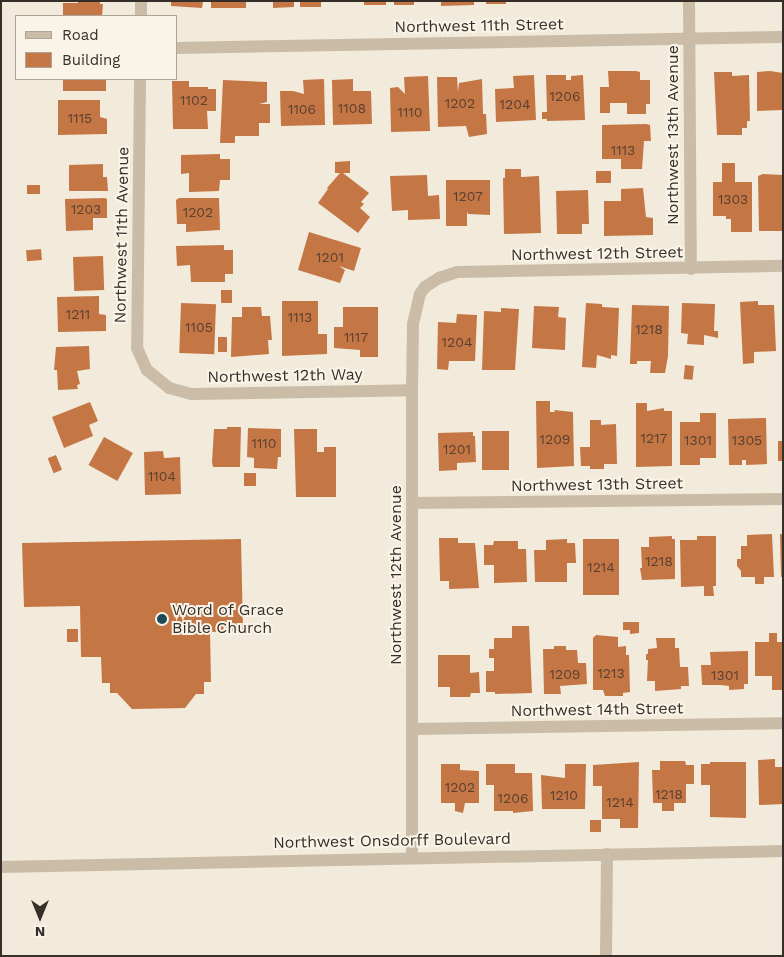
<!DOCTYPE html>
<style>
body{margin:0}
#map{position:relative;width:784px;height:957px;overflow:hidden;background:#f2eadb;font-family:"Work Sans",sans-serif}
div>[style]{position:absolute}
.building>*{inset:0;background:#c57645;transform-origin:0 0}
.minor>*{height:12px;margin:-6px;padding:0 6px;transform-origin:6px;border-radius:6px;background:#cabca7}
.dots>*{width:14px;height:14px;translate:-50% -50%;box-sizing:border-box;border:2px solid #f9f4e7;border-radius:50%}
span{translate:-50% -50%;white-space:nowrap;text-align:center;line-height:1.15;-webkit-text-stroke:4px #f9f4e7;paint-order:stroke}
.number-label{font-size:14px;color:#5a402f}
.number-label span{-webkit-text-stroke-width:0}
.street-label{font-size:16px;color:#362e28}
.poi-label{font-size:16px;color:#362e28}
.left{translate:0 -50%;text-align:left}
.frame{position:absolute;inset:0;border:2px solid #362e28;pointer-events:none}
.legend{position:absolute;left:15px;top:15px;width:162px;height:65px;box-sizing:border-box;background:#f9f4e7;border:1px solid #aba59b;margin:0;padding:6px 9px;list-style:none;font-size:15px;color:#362e28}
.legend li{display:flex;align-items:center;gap:10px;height:25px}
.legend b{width:25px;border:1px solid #aba59b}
.north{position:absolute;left:15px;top:892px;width:50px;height:50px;-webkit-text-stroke:4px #f9f4e7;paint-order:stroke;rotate:180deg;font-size:14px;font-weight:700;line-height:20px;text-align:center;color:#362e28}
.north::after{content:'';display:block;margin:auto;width:18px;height:22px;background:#362e28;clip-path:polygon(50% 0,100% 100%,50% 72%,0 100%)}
</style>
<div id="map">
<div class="building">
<i style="clip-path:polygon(78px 1px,100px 1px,100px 4px,103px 4px,102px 16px,63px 16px,63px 3px,78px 3px)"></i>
<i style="clip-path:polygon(171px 1px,203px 1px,202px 8px,171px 6px)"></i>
<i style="left:211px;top:1px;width:35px;height:7px"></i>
<i style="clip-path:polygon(273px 1px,294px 1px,294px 7px,273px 8px)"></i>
<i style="left:300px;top:1px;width:21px;height:6px"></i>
<i style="left:364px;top:1px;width:22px;height:4px"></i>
<i style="left:394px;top:1px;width:20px;height:4px"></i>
<i style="clip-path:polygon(441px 1px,474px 1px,474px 5px,441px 6px)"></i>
<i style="left:486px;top:1px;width:20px;height:3px"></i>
<i style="clip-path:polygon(608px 71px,636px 71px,640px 72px,640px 80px,650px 80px,650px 104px,646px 104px,646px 114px,627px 114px,627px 103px,610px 103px,610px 113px,600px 113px,600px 87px,609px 87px)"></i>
<i style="clip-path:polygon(770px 71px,783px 73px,783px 110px,757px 111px,757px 72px)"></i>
<i style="clip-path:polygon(714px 72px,732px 72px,732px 76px,749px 75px,750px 121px,747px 121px,747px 128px,742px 128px,742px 135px,717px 135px)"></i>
<i style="clip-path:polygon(534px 75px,536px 120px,496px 122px,495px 89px,514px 88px,513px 76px)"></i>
<i style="clip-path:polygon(546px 75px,566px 75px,566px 80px,571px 80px,571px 76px,583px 75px,585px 120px,547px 121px,547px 119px,542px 119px,542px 112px,547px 112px)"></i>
<i style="clip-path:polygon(428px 76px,430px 131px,391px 132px,390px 88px,398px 87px,405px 94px,404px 77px)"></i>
<i style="clip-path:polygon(437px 77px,457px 77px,458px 92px,459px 83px,482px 79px,483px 114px,486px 114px,487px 134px,469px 137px,466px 126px,438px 127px)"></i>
<i style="left:63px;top:79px;width:43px;height:12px"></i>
<i style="clip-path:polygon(324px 79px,325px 125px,281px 126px,280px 91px,293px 91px,304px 94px,303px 80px)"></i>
<i style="clip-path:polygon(353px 79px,353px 91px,371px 91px,372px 124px,333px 125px,332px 80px)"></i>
<i style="clip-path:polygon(223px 80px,267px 82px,267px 102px,259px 104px,270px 104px,270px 123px,259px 123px,259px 136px,235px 136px,235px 143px,220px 143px)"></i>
<i style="clip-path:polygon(172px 81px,189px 81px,189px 87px,208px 87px,208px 89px,216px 89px,216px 111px,207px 111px,208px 129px,173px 129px)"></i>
<i style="clip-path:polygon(58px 100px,100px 100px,100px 117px,107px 119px,107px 134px,58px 135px)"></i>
<i style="clip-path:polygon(646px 124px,650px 125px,651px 141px,644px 141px,642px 169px,621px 169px,621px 159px,602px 159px,602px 125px)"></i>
<i style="clip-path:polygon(220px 154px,220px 159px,230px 159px,230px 180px,220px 180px,219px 191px,189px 192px,189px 173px,181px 174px,181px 155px)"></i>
<i style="clip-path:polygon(350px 161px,350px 173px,343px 173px,369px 193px,361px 202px,364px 204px,360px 208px,370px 217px,358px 233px,318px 203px,328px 189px,327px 188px,340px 173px,335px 173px,335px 162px)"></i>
<i style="clip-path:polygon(722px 163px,735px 163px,735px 182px,752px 182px,752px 232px,731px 232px,731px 219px,726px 219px,726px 216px,713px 216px,713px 182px,722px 182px)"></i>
<i style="clip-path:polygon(103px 164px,103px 177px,107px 177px,108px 191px,69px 191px,69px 165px)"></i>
<i style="clip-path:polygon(505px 169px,521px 169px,521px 177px,539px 176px,541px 233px,504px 234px,503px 178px,505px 178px)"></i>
<i style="left:596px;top:171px;width:15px;height:12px"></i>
<i style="clip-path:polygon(763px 174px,783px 175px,783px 231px,759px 231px,758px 176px)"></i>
<i style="clip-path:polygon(427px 175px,428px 196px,439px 195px,440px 219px,408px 220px,408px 210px,392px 211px,390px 176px)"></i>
<i style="clip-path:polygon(446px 180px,490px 180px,490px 215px,468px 214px,467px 212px,467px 226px,446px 226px)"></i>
<i style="left:27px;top:185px;width:13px;height:9px"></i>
<i style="clip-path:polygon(643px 188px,646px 217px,653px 218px,653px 235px,604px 236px,604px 201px,621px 201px,621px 189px)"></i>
<i style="clip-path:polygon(588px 190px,589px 224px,582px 224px,582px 234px,557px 234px,556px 191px)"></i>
<i style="clip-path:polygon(105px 198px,107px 199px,107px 218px,93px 218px,93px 230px,66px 231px,65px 199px)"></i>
<i style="clip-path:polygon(179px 198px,219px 198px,220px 230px,186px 232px,186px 224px,177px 224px,176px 200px)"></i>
<i style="clip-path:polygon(309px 232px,361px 248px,354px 271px,339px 266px,345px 270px,340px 283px,298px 270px)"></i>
<i style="clip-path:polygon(224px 245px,224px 250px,233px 250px,233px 274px,225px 274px,225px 282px,191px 282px,190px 265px,177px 266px,176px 246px)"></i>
<i style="left:41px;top:249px;width:11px;height:15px;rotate:85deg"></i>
<i style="left:103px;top:256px;width:34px;height:30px;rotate:88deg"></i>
<i style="left:221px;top:290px;width:11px;height:13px"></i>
<i style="clip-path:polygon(99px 296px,99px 314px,106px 315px,106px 331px,58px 332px,57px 297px)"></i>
<i style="clip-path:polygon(282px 301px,318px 301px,318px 334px,327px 334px,327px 354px,282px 356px)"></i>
<i style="clip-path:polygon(758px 301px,758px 305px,774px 305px,776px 351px,754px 352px,754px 363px,743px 364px,740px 302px)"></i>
<i style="left:181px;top:303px;width:35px;height:50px;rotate:2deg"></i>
<i style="clip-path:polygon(586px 303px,602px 304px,602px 307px,619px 308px,617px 356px,611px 355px,611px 359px,597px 355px,596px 368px,582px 367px)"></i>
<i style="clip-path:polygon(682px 303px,715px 304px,714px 331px,718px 331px,718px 338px,704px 335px,704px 345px,687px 344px,688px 334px,681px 333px)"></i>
<i style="clip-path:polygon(632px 305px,669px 306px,668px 356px,665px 373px,650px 373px,651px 361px,637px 361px,637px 364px,630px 364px)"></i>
<i style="clip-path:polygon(534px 306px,559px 307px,558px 317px,566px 318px,565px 350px,532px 348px)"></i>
<i style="clip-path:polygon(242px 307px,261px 307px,262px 316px,270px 316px,272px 340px,268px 340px,269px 354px,231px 357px,232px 317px,242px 317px)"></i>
<i style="clip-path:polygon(343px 307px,378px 307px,378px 357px,360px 357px,360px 350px,334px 348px,334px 327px,343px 327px)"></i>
<i style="clip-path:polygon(501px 308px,519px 309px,515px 370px,482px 370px,484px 311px,501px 312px)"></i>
<i style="clip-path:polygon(457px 314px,477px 315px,475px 361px,449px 361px,448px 370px,437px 369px,438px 322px,456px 323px)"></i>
<i style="left:218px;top:337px;width:9px;height:15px"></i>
<i style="clip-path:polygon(89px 346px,90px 369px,77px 371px,80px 384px,77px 385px,78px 389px,58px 390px,57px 370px,54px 370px,56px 347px)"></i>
<i style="left:685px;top:365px;width:9px;height:14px;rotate:6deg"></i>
<i style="clip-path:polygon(536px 401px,550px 401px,550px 412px,555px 412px,554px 410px,573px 412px,574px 466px,537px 468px)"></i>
<i style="clip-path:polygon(90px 402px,98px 421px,89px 425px,93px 436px,64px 448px,52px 417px)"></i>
<i style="clip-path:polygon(636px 403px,647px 403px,647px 411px,664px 408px,664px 411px,672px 411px,672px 466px,636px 467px)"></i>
<i style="clip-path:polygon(700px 413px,716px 413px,716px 458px,700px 458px,700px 465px,680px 465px,680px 422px,700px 422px)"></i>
<i style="clip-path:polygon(766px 418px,767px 464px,746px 465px,746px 460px,742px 460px,742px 465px,729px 465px,728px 419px)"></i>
<i style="clip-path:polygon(590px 420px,601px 420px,601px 425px,616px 424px,617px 464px,604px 464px,604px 469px,590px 469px,590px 466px,581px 466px,580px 447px,590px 447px)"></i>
<i style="clip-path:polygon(227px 427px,241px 427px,240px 467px,213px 467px,212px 462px,214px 429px,227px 429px)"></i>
<i style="clip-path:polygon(248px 428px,281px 429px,281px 457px,278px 457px,277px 469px,254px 468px,254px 458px,247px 457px)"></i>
<i style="clip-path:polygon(294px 429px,317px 429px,317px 452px,324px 452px,324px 447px,336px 447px,336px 497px,296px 497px)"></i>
<i style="left:482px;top:431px;width:27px;height:39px"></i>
<i style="clip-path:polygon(473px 432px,473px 436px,475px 436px,476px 462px,457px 463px,457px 470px,439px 471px,438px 433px)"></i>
<i style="left:104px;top:437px;width:33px;height:32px;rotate:29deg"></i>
<i style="left:778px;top:441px;width:5px;height:20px"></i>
<i style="clip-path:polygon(163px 451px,164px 458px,180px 457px,181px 494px,145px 495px,144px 452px)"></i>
<i style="left:56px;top:455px;width:16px;height:9px;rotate:68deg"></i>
<i style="left:244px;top:473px;width:12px;height:13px"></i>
<i style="clip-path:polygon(772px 534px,774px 577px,764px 577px,764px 584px,755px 584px,755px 577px,741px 577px,741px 571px,737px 566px,737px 559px,741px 559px,741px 546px,747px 546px,747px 535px)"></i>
<i style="clip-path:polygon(780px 534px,783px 534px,783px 577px,781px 577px)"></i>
<i style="clip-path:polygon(672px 536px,672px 539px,675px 539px,675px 579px,642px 580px,640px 568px,642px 568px,641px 547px,649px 547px,649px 537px)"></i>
<i style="clip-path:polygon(697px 536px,716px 536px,716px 586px,713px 586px,714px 596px,704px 596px,704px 586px,681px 587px,680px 540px,697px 540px)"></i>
<i style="clip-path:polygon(439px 538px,458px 538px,458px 543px,475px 543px,479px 588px,449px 589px,449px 581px,440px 581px)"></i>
<i style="clip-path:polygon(241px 539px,243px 631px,210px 632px,211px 682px,204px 682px,204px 694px,196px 694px,185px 708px,132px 709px,117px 693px,110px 693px,110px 683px,102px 683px,101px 657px,81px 657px,80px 606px,24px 607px,22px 543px)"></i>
<i style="clip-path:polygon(567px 539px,567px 543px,575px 543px,576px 563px,567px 563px,567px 582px,535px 582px,534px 550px,546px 550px,546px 540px)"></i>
<i style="left:583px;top:539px;width:36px;height:56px"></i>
<i style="clip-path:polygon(494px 541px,518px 541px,518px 549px,526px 549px,527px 582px,494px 583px,494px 565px,484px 565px,484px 545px,493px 545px)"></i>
<i style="clip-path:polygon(623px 622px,639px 622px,639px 633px,630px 634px,630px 630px,623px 630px)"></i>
<i style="clip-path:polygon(512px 626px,529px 626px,532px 693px,495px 694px,495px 692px,486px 692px,486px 671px,494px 671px,494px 658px,489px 658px,489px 649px,494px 649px,494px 638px,512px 638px)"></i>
<i style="left:67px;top:629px;width:11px;height:13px"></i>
<i style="clip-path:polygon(769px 633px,777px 633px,777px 642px,783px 642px,783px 690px,772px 690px,772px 676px,755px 676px,755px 642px,769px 642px)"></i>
<i style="clip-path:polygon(596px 635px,618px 637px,618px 647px,626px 646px,626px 655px,629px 655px,630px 692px,623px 693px,623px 696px,605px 696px,603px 690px,593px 690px,593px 638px)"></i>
<i style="clip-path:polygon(656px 638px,675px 638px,675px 648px,679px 648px,680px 667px,688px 667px,689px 686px,681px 686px,681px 689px,655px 691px,655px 681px,647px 681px,648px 660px,646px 660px,646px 654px,648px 654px,648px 649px,657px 648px)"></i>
<i style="clip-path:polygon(554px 646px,566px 646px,566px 650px,577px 650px,578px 663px,586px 663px,587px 684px,560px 686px,561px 694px,544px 694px,543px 649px,554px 649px)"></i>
<i style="clip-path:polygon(748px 651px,748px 684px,744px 684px,744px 689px,729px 690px,729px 686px,720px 685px,702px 685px,701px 665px,711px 665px,710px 652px)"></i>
<i style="clip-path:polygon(438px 655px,470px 655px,470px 673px,479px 672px,480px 693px,471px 693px,470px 697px,450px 697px,450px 687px,438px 687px)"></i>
<i style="clip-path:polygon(775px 759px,775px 767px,783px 767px,783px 804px,759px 805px,758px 760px)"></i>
<i style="clip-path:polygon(660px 761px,685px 761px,686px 765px,694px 765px,694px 784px,686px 784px,686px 803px,674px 803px,674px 811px,662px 811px,662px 803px,653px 803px,652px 770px,660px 770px)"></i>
<i style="clip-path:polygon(639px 762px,638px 828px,620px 828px,620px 819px,602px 819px,602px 786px,593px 786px,593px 765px)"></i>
<i style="clip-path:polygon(710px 762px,746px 762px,746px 818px,710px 817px,710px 785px,701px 785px,701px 764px,710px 764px)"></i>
<i style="clip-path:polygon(441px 764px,460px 764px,460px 770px,479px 771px,479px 803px,465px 803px,463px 813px,455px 811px,455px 803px,441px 803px)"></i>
<i style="clip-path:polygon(486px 764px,515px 764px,515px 773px,532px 773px,533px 811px,513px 813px,513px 811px,494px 811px,494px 785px,486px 785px)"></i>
<i style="clip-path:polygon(565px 764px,586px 764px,585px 809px,542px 809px,541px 775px,565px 778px)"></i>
<i style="left:590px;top:820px;width:11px;height:12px"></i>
</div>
<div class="minor">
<i style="left:141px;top:1px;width:15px;rotate:90deg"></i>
<i style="left:689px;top:1px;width:268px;rotate:89.6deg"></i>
<i style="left:176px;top:48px;width:607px;rotate:-1.04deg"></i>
<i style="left:140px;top:79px;width:269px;rotate:90.6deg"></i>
<i style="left:137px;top:348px;width:24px;rotate:66deg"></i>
<i style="left:147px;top:370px;width:28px;rotate:39deg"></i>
<i style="left:169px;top:388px;width:24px;rotate:15deg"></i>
<i style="left:192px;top:394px;width:220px;rotate:-1deg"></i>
<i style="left:412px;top:503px;width:371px;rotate:-0.6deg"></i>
<i style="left:412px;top:729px;width:371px;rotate:-0.9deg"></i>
<i style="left:412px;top:857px;width:467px;rotate:-90deg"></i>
<i style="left:412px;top:390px;width:66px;rotate:-89.1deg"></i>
<i style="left:413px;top:324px;width:31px;rotate:-77deg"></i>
<i style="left:420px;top:294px;width:9px;rotate:-54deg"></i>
<i style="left:425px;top:287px;width:17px;rotate:-33deg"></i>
<i style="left:439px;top:278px;width:20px;rotate:-18deg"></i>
<i style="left:458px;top:272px;width:325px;rotate:-1.1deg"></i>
<i style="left:1px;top:867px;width:782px;rotate:-1.17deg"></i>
<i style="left:606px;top:956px;width:102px;rotate:-89.4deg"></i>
</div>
<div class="dots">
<i style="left:162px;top:619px;background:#1d4c58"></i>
</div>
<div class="number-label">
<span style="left:565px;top:96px">1206</span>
<span style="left:194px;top:100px">1102</span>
<span style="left:460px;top:103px">1202</span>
<span style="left:515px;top:104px">1204</span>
<span style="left:352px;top:108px">1108</span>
<span style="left:302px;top:109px">1106</span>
<span style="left:410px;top:112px">1110</span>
<span style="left:80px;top:118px">1115</span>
<span style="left:623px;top:150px">1113</span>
<span style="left:468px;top:196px">1207</span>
<span style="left:733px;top:199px">1303</span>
<span style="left:86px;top:209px">1203</span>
<span style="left:198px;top:212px">1202</span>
<span style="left:330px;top:257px">1201</span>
<span style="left:78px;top:314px">1211</span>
<span style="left:300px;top:317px">1113</span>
<span style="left:199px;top:327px">1105</span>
<span style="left:649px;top:329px">1218</span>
<span style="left:356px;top:337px">1117</span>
<span style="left:457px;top:342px">1204</span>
<span style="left:654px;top:438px">1217</span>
<span style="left:555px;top:439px">1209</span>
<span style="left:698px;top:440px">1301</span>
<span style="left:747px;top:440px">1305</span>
<span style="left:264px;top:443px">1110</span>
<span style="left:457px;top:449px">1201</span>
<span style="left:162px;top:476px">1104</span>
<span style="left:659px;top:561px">1218</span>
<span style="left:601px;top:567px">1214</span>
<span style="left:611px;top:673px">1213</span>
<span style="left:565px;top:674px">1209</span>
<span style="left:725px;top:675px">1301</span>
<span style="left:460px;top:787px">1202</span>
<span style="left:669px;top:794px">1218</span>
<span style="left:564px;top:795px">1210</span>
<span style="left:513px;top:798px">1206</span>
<span style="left:620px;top:802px">1214</span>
</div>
<div class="street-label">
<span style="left:479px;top:26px;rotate:-1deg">Northwest 11th Street</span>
<span style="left:673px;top:135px;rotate:-90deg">Northwest 13th Avenue</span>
<span style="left:122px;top:235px;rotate:-89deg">Northwest 11th Avenue</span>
<span style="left:597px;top:254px;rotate:-1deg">Northwest 12th Street</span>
<span style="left:285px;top:376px;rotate:-1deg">Northwest 12th Way</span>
<span style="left:597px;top:485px;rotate:-1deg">Northwest 13th Street</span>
<span style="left:396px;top:575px;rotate:-90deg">Northwest 12th Avenue</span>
<span style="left:597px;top:710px;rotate:-1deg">Northwest 14th Street</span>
<span style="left:392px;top:841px;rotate:-1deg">Northwest Onsdorff Boulevard</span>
</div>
<div class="poi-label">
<span class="left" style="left:172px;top:619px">Word of Grace<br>Bible Church</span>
</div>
<div class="frame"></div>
<ul class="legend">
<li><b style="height:6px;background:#cabca7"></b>Road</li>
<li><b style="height:14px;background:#c57645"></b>Building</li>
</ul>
<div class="north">N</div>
</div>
